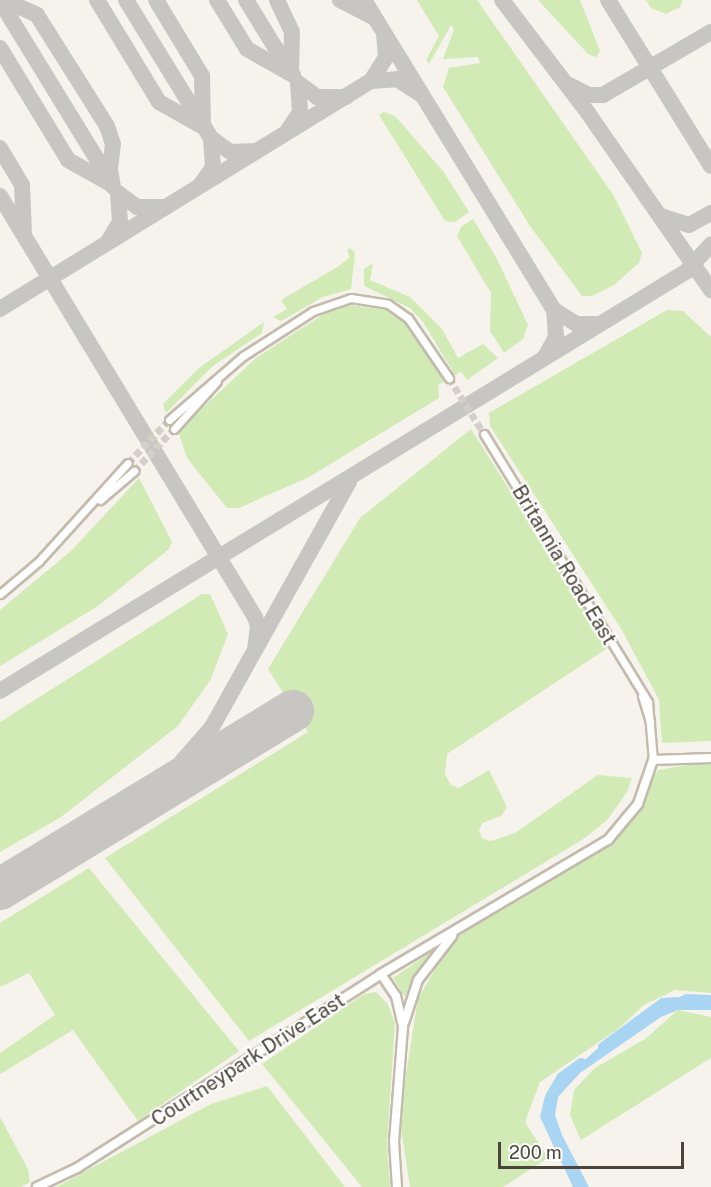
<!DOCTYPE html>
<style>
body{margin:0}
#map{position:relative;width:711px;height:1187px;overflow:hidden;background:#f6f3ec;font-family:"Public Sans",sans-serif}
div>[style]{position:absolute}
.green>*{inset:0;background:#d2eab5}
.water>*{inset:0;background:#a9d4f2}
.river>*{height:10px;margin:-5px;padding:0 5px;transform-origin:5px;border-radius:5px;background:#a9d4f2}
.taxiway>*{height:16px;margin:-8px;padding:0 8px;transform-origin:8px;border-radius:8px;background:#c8c6c3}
.runway>*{height:42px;margin:-21px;padding:0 21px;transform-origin:21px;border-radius:21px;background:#c8c6c3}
.minor-tunnel>*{height:7px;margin-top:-3.5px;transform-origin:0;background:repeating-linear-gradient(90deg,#d4d0c8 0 7px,transparent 0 10.5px)}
.roads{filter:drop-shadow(2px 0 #c2bbae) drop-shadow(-2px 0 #c2bbae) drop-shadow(0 2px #c2bbae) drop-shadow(0 -2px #c2bbae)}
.minor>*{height:7px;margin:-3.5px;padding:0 3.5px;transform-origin:3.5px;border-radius:3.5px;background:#fff}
.tertiary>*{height:8px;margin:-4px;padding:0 4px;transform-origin:4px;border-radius:4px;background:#fff}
span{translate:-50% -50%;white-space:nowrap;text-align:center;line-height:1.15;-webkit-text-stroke:4.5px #fff;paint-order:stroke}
.street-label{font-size:20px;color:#4b4439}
.scale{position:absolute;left:498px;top:1142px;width:186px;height:27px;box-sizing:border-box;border:3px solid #4b4439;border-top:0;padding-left:8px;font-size:18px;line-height:21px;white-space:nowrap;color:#4b4439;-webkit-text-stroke:4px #fff;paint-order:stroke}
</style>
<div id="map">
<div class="green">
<i style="clip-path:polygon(417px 0,477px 0,614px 196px,642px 253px,639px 263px,614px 285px,592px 296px,582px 296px,530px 226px,443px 87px,449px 68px,480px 63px,478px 57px,443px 59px,454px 30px,451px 25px,429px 64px,426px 60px,439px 36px)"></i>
<i style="clip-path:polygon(538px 0,580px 0,600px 51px,596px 57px,589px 55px)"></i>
<i style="clip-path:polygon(646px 0,683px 0,680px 7px,666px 14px,651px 8px)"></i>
<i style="clip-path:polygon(384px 112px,395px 116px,443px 171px,469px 212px,455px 222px,445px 221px,379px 115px)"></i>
<i style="clip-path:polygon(473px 219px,497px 259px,528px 325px,523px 339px,504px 353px,490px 331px,491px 293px,457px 236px,461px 227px)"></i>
<i style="clip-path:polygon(350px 248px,355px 253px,351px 289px,323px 297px,281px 321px,273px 317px,287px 309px,281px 300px,339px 266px,350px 257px,347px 250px)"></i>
<i style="clip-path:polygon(373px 263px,370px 280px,410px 297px,442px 329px,458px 358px,483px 344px,498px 358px,467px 380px,461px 372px,455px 375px,423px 322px,410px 308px,364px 286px,364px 269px)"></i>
<i style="clip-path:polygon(349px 305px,386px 310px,407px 324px,445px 381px,438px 385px,439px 398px,309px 477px,239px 508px,227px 508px,187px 458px,178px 431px,256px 358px,327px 312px)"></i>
<i style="clip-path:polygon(667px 310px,683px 311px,711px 337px,711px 741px,662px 743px,659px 700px,623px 632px,490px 426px,489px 413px)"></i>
<i style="clip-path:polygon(264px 322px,262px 333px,213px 366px,166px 413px,163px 404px,199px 368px)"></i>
<i style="clip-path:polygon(471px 429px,609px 647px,447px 754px,445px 774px,451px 785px,459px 788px,489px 770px,507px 807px,501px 816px,482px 823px,479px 831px,483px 839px,491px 841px,515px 833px,598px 775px,632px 778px,627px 792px,607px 820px,585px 838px,249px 1041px,105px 858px,308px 732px,268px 669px,360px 518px)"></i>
<i style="clip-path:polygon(139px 478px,172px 542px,169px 549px,98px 606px,0 666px,0 610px,71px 551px)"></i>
<i style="clip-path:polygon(202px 594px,210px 594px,228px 634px,211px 679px,178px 726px,61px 817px,0 852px,0 722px)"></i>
<i style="clip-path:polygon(711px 761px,711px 993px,675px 990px,644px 1005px,618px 1029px,540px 1082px,525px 1122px,548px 1158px,503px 1187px,410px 1187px,400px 1123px,406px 1074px,418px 999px,449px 945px,476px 918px,605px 842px,658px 770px)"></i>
<i style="clip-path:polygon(89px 868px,239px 1051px,138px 1121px,73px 1030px,0 1074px,0 1053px,55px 1015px,29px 973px,0 987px,0 923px)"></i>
<i style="clip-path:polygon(434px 950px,414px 978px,405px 997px,393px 978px)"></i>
<i style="clip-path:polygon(376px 992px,387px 1003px,395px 1022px,387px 1143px,390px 1187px,362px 1187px,262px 1064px,364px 994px)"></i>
<i style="clip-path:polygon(678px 1010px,711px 1017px,711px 1058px,581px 1140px,570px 1115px,574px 1090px,595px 1068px,645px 1039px)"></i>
<i style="clip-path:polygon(267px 1086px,345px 1187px,56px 1187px,211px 1104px)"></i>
<i style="clip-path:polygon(0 1117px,28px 1169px,30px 1182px,21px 1187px,0 1187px)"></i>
</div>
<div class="water">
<i style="clip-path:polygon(686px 994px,711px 995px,711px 1010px,678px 1010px,661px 1017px,580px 1073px,558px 1097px,555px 1115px,562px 1135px,589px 1187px,573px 1187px,540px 1117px,545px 1096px,597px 1049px,632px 1029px,657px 1008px)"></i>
</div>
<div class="river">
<i style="left:603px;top:1047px;width:74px;rotate:-36.3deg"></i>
<i style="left:663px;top:1003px;width:15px;rotate:-4deg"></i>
<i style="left:551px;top:1095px;width:21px;rotate:-59deg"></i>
<i style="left:562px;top:1077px;width:24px;rotate:-36deg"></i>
</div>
<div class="taxiway">
<i style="left:4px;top:0;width:36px;rotate:24deg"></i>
<i style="left:37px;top:15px;width:131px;rotate:57.8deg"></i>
<i style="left:107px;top:126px;width:19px;rotate:72deg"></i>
<i style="left:113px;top:144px;width:26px;rotate:97deg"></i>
<i style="left:110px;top:170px;width:17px;rotate:80deg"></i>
<i style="left:97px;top:0;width:119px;rotate:58.7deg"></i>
<i style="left:159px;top:102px;width:53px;rotate:29.5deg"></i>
<i style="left:126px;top:0;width:162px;rotate:58.4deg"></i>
<i style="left:156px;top:0;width:89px;rotate:58.8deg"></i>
<i style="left:202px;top:76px;width:49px;rotate:88.8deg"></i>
<i style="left:217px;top:0;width:57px;rotate:58.5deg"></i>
<i style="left:247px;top:49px;width:53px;rotate:29.5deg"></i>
<i style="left:246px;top:0;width:82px;rotate:58.4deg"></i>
<i style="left:277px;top:0;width:35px;rotate:65deg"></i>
<i style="left:292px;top:32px;width:40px;rotate:91.4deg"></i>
<i style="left:340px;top:0;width:38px;rotate:27deg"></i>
<i style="left:364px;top:0;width:364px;rotate:58.5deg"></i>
<i style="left:554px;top:310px;width:26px;rotate:32deg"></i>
<i style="left:576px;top:324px;width:23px"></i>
<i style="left:502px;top:0;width:142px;rotate:52.7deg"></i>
<i style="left:588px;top:113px;width:216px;rotate:55.2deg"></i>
<i style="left:608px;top:0;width:195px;rotate:58.2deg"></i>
<i style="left:0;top:1px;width:212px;rotate:58.5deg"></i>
<i style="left:0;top:48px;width:131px;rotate:58.7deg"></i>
<i style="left:68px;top:160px;width:49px;rotate:29.2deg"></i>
<i style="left:371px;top:81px;width:28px;rotate:-58deg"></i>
<i style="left:386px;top:57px;width:21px;rotate:-95deg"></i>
<i style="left:569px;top:85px;width:22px;rotate:27deg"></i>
<i style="left:589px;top:95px;width:14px"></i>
<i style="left:603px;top:95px;width:125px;rotate:-30.3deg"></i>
<i style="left:288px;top:130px;width:22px;rotate:-56deg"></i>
<i style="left:300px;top:112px;width:29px;rotate:-94deg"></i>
<i style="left:298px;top:83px;width:24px;rotate:36deg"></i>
<i style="left:317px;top:97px;width:29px"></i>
<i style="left:0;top:148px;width:43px;rotate:59.3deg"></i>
<i style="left:22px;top:185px;width:49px;rotate:87.7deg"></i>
<i style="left:201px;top:184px;width:21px;rotate:-55deg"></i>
<i style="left:213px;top:167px;width:29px;rotate:-94deg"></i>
<i style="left:211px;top:138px;width:24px;rotate:36deg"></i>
<i style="left:230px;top:152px;width:26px;rotate:-2deg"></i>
<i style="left:0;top:196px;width:492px;rotate:58.8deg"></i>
<i style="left:255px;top:617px;width:9px;rotate:72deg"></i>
<i style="left:258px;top:626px;width:23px;rotate:97deg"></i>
<i style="left:661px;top:216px;width:29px;rotate:18deg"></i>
<i style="left:689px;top:225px;width:25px;rotate:-29deg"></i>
<i style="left:109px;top:240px;width:21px;rotate:-59deg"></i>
<i style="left:120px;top:222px;width:29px;rotate:-94deg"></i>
<i style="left:118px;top:193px;width:24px;rotate:36deg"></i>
<i style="left:137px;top:207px;width:29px"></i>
<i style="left:0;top:309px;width:435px;rotate:-31.6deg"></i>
<i style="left:371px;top:81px;width:26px;rotate:-4deg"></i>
<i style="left:397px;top:79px;width:30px;rotate:33deg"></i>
<i style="left:545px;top:357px;width:23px;rotate:-61deg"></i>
<i style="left:556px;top:337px;width:27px;rotate:-94deg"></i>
<i style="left:0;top:691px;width:805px;rotate:-31.44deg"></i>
<i style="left:687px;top:271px;width:36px;rotate:-48deg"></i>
<i style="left:131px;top:809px;width:53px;rotate:-41.2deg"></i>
<i style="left:171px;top:774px;width:62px;rotate:-48.9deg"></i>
<i style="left:212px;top:727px;width:281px;rotate:-60.8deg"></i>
</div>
<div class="runway">
<i style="left:0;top:889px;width:343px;rotate:-31.3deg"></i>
</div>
<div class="minor-tunnel">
<i style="left:449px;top:378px;width:66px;rotate:58deg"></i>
<i style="left:128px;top:463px;width:59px;rotate:-46.4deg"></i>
<i style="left:134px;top:471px;width:58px;rotate:-46.4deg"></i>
</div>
<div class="roads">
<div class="minor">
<i style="left:169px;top:420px;width:98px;rotate:-40.9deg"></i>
<i style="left:243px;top:356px;width:83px;rotate:-32.7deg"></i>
<i style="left:313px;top:311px;width:40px;rotate:-18.9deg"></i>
<i style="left:351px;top:298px;width:37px;rotate:9deg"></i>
<i style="left:388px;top:304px;width:24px;rotate:35deg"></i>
<i style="left:408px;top:318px;width:73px;rotate:55.7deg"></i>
<i style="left:174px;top:429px;width:64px;rotate:-48.1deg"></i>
<i style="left:484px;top:434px;width:314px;rotate:58.5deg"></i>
<i style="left:648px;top:702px;width:58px;rotate:85.1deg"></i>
<i style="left:100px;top:500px;width:45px;rotate:-40.5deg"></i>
<i style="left:0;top:594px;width:51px;rotate:-40.2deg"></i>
<i style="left:39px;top:561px;width:132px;rotate:-47.8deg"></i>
<i style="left:642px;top:696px;width:28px;rotate:73deg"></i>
</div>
<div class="tertiary">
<i style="left:381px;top:974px;width:27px;rotate:56deg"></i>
<i style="left:396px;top:996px;width:32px;rotate:77deg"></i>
<i style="left:403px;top:1027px;width:114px;rotate:94.5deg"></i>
<i style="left:394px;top:1141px;width:46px;rotate:86.3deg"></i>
<i style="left:404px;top:1023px;width:45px;rotate:-72deg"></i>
<i style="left:418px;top:980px;width:56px;rotate:-52.3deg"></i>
<i style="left:37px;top:1187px;width:44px;rotate:-25.4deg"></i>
<i style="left:77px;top:1168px;width:361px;rotate:-32.5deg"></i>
<i style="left:381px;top:974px;width:264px;rotate:-30.6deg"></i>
<i style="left:608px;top:840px;width:47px;rotate:-50.2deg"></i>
<i style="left:638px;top:804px;width:46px;rotate:-71.2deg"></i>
<i style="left:653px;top:760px;width:58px;rotate:-2deg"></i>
</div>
</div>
<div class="street-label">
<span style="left:564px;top:565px;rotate:59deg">Britannia Road East</span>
<span style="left:248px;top:1060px;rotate:-33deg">Courtneypark Drive East</span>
</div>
<div class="scale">200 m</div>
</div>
